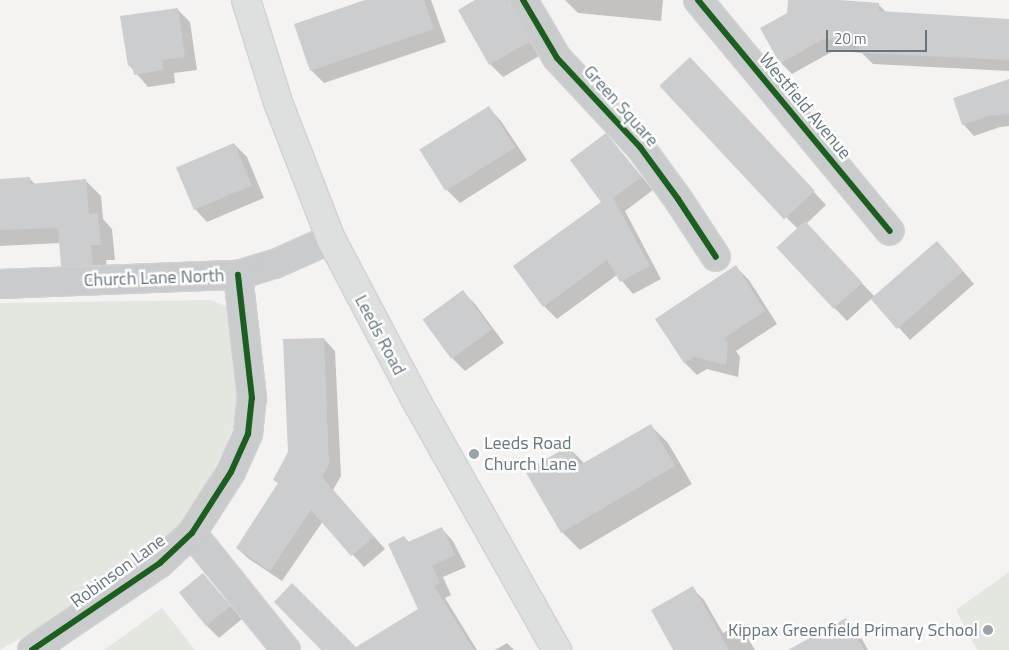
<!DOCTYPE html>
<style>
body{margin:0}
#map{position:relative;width:1009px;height:650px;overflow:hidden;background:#f4f3f2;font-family:"Titillium Web",sans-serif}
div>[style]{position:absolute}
.green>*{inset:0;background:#e4e6e0}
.shadow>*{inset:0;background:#0003}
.building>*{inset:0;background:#cccdce;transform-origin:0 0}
.roads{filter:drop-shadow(1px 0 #d0d1d2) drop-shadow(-1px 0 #d0d1d2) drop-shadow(0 1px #d0d1d2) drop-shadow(0 -1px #d0d1d2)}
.street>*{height:28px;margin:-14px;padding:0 14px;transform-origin:14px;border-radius:14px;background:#cacbcc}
.secondary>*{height:28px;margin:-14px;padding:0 14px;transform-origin:14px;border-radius:14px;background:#dedfdf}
.cycleway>*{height:6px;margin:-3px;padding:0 3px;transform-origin:3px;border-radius:3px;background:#1b5e20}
.dots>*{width:14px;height:14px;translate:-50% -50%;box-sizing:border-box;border:2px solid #fff;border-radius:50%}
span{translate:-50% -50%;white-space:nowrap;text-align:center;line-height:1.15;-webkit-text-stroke:5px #fff;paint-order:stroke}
.street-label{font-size:18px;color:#657681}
.poi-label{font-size:18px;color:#657681}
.left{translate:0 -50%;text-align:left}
.right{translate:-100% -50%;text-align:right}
.scale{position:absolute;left:826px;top:30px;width:101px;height:22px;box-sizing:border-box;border:2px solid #657681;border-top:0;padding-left:6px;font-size:15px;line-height:18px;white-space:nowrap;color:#657681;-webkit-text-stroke:4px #fff;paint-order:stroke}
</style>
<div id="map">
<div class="green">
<i style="clip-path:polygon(211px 300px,233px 309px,238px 402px,234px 424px,227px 444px,202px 493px,174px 534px,51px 621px,0 650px,0 303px)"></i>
<i style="clip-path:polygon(1009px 572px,1009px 650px,977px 650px,956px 610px)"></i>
<i style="clip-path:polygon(162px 608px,195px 650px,104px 650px)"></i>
</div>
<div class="shadow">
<i style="clip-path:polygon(368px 0,431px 0,446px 42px,324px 83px,311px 70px)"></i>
<i style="clip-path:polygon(478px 0,515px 0,541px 55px,503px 77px,490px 64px,460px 10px)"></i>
<i style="clip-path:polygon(565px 0,663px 0,661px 21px,578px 13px)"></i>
<i style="clip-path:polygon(790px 0,824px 0,879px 5px,886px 12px,1009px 21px,1009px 71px,873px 64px,862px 53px,835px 50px,792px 74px,781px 63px)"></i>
<i style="clip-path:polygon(177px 9px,190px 22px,197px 70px,174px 73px,175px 83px,148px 87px,129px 65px)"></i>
<i style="clip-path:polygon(702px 71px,826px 205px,806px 224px,875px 297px,949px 255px,974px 284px,910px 340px,872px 298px,847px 321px,778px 248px,798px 229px,787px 218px)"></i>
<i style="clip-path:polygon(1009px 80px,1009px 126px,1000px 127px,974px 136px,963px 124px)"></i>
<i style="clip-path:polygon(489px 108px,501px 121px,527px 160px,460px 203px,447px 190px,422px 151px)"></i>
<i style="clip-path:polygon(606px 135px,653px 190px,625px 211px,661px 279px,633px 294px,617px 275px,557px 319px,544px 306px,603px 202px)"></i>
<i style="clip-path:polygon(234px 144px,247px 157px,264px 198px,207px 222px,195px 209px)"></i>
<i style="clip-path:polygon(30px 179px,36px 185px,86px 181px,101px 196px,103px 219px,112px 229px,115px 260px,106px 260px,108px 279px,77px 281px,62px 266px,60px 243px,0 246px,0 180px)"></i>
<i style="clip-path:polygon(736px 267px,749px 280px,777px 324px,736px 351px,740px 357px,738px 377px,707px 369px,697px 375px,685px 363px,657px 319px)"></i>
<i style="clip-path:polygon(463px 292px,475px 304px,504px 343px,465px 371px,453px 359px)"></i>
<i style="clip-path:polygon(324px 339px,335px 351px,341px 476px,333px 490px,385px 549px,364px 567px,323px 521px,282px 581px,249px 559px,237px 548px,279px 484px,275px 480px,290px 453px)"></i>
<i style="clip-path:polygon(651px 426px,668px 443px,692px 484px,580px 550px,562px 532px,568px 447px,585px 464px)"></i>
<i style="clip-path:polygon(442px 529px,453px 541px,466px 567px,443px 577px,451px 595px,445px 598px,477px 650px,405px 650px,420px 610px,404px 537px,410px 543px)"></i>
<i style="clip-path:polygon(203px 574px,242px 619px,219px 638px,206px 625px)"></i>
<i style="clip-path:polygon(692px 588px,704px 600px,723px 633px,736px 626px,748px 638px,755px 650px,674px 650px)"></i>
<i style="clip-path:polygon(846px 619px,858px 632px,868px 650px,806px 650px)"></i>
<i style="clip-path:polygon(507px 643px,514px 650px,495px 650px)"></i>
</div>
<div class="building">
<i style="clip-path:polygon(365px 0,424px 0,434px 29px,310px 71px,294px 24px)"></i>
<i style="clip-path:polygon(475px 0,507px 0,510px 8px,529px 42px,489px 65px,458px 10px)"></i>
<i style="clip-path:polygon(788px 0,840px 0,879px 3px,879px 11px,1009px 19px,1009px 60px,860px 53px,857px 42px,823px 39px,780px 64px,760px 28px,787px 13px)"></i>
<i style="clip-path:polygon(178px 8px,185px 57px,162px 60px,163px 70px,134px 75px,132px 65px,128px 66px,120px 16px)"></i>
<i style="left:690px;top:57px;width:183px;height:42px;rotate:47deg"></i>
<i style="clip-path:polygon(1009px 79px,1009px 114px,988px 116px,962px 125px,953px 98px)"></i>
<i style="left:489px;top:106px;width:49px;height:82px;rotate:58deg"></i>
<i style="clip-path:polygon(606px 133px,642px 177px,613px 198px,650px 266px,620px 282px,607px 260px,543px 307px,513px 266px,601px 202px,570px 160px)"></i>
<i style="left:234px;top:143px;width:46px;height:63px;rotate:67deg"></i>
<i style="clip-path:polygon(30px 177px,30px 184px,86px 179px,89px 214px,98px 213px,101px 245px,91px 245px,93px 265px,61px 266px,58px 228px,0 230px,0 179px)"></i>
<i style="left:805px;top:221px;width:84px;height:39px;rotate:47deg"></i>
<i style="left:937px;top:241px;width:40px;height:88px;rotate:49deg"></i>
<i style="clip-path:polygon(736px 265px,765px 311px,724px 338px,728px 343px,726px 365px,694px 357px,684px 363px,655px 319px)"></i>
<i style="left:463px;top:290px;width:49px;height:50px;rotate:54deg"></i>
<i style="clip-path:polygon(324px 338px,329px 464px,322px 477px,374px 537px,351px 556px,311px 510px,270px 571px,236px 548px,278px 483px,273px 480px,288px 452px,283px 339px)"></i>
<i style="clip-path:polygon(651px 424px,675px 466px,561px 533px,525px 471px,569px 446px,580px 465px)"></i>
<i style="clip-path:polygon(442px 527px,455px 555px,432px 566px,440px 583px,434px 586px,474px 650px,321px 650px,274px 602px,292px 583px,356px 647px,418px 609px,388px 544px,404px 536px,408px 542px)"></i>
<i style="left:203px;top:573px;width:43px;height:31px;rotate:51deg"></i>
<i style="clip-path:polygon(693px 586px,729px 650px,673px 650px,651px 610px)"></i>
<i style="clip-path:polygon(846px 618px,864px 650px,788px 650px)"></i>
</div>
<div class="roads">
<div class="street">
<i style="left:523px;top:0;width:67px;rotate:59.6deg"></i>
<i style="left:557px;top:58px;width:122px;rotate:47deg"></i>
<i style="left:640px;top:147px;width:64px;rotate:53.8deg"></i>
<i style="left:678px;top:199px;width:69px;rotate:56.8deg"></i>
<i style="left:698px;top:0;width:300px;rotate:50.3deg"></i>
<i style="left:0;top:284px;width:238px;rotate:-2.2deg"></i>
<i style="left:238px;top:275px;width:39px;rotate:-17deg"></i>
<i style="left:275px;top:264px;width:61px;rotate:-24.1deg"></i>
<i style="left:192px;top:533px;width:150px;rotate:51.2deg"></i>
<i style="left:32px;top:650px;width:155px;rotate:-34.2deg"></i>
<i style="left:160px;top:563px;width:44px;rotate:-43.2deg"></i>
<i style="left:192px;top:533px;width:72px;rotate:-57.4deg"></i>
<i style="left:231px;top:472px;width:42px;rotate:-65.9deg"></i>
<i style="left:248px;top:434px;width:36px;rotate:-84deg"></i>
<i style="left:252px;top:398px;width:124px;rotate:-96.5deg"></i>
</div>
<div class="secondary">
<i style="left:246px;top:0;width:110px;rotate:72.6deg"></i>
<i style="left:279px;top:105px;width:144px;rotate:68.8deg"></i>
<i style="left:331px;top:239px;width:184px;rotate:62.2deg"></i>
<i style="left:417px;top:402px;width:285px;rotate:60.6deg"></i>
</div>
</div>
<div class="cycleway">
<i style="left:523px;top:0;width:67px;rotate:59.6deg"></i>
<i style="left:557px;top:58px;width:122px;rotate:47deg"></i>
<i style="left:640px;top:147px;width:64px;rotate:53.8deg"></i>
<i style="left:678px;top:199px;width:69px;rotate:56.8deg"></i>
<i style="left:698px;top:0;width:300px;rotate:50.3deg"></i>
<i style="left:32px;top:650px;width:155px;rotate:-34.2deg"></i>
<i style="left:160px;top:563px;width:44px;rotate:-43.2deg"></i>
<i style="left:192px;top:533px;width:72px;rotate:-57.4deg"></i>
<i style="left:231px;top:472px;width:42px;rotate:-65.9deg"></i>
<i style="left:248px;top:434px;width:36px;rotate:-84deg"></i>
<i style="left:252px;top:398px;width:124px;rotate:-96.5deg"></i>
</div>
<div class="dots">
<i style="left:474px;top:454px;background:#97a2a9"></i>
<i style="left:988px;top:630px;background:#97a2a9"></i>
</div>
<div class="street-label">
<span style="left:621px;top:106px;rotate:48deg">Green Square</span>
<span style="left:805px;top:106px;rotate:50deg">Westfield Avenue</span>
<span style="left:154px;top:278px;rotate:-2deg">Church Lane North</span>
<span style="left:380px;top:335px;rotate:62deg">Leeds Road</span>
<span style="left:118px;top:571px;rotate:-36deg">Robinson Lane</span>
</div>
<div class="poi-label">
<span class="left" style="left:484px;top:454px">Leeds Road<br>Church Lane</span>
<span class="right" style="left:978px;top:630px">Kippax Greenfield Primary School</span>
</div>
<div class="scale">20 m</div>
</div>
